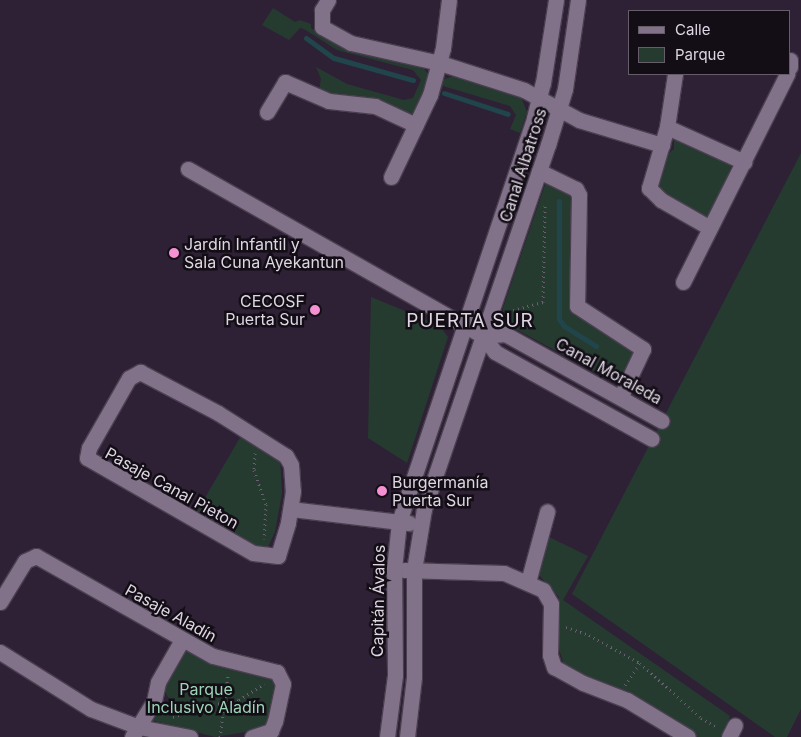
<!DOCTYPE html>
<meta charset="utf-8">
<style>
body{margin:0}
#map{position:relative;width:801px;height:737px;overflow:hidden;background:#2e2135;font-family:Inter,sans-serif}
div>[style]{position:absolute}
.green>*{inset:0;background:#263b30}
.stream>*{height:5px;margin:-2.5px;padding:0 2.5px;transform-origin:2.5px;border-radius:2.5px;background:#20454b}
.path>*{height:3px;margin-top:-1.5px;transform-origin:0;background:repeating-linear-gradient(90deg,#6c6172 0 1px,transparent 0 5px)}
.roads{filter:drop-shadow(1px 0 #4a3f50) drop-shadow(-1px 0 #4a3f50) drop-shadow(0 1px #4a3f50) drop-shadow(0 -1px #4a3f50)}
.minor>*{height:15px;margin:-7.5px;padding:0 7.5px;transform-origin:7.5px;border-radius:7.5px;background:#817289}
.dots>*{width:14px;height:14px;translate:-50% -50%;box-sizing:border-box;border:2px solid #130e16;border-radius:50%}
span{translate:-50% -50%;white-space:nowrap;text-align:center;line-height:1.15;-webkit-text-stroke:5px #130e16;paint-order:stroke}
.street-label{font-size:16px;color:#dfd6e3}
.poi-label{font-size:16px;color:#dfd6e3}
.left{translate:0 -50%;text-align:left}
.right{translate:-100% -50%;text-align:right}
.park-label{font-size:16px;color:#9cd5b6}
.quarter-label{font-size:19px;color:#dfd6e3;letter-spacing:1px}
.legend{position:absolute;left:628px;top:10px;width:162px;height:65px;box-sizing:border-box;background:#130e16;border:1px solid #655e68;margin:0;padding:6px 9px;list-style:none;font-size:15px;color:#dfd6e3}
.legend li{display:flex;align-items:center;gap:10px;height:25px}
.legend b{width:25px;border:1px solid #655e68}
</style>
<div id="map">
<div class="green">
<i style="clip-path:polygon(273px 8px,295px 22px,300px 20px,311px 24px,311px 28px,324px 37px,349px 48px,424px 69px,430px 76px,414px 115px,369px 98px,338px 97px,319px 91px,321px 79px,316px 67px,347px 84px,404px 100px,413px 98px,421px 80px,413px 70px,337px 50px,304px 29px,300px 28px,289px 40px,262px 25px)"></i>
<i style="clip-path:polygon(454px 76px,521px 97px,527px 112px,520px 133px,510px 129px,516px 115px,510px 106px,443px 86px,437px 102px,433px 101px,441px 80px)"></i>
<i style="clip-path:polygon(680px 139px,732px 164px,713px 215px,705px 219px,659px 193px,654px 177px,664px 157px,674px 149px,674px 141px)"></i>
<i style="clip-path:polygon(801px 153px,801px 709px,787px 737px,775px 737px,572px 594px)"></i>
<i style="clip-path:polygon(546px 182px,572px 190px,572px 299px,637px 350px,620px 382px,616px 383px,508px 325px,503px 319px,503px 308px)"></i>
<i style="clip-path:polygon(371px 297px,439px 325px,448px 337px,407px 463px,368px 438px)"></i>
<i style="clip-path:polygon(242px 434px,280px 460px,282px 493px,275px 532px,266px 551px,195px 515px)"></i>
<i style="clip-path:polygon(545px 535px,588px 556px,563px 600px,730px 716px,722px 737px,696px 737px,659px 713px,565px 668px,559px 649px,559px 597px,538px 574px)"></i>
<i style="clip-path:polygon(189px 648px,267px 673px,277px 680px,268px 724px,252px 731px,215px 737px,151px 720px,151px 718px,167px 710px,169px 699px,163px 688px,183px 649px)"></i>
</div>
<div class="stream">
<i style="left:306px;top:38px;width:34px;rotate:36deg"></i>
<i style="left:334px;top:58px;width:82px;rotate:15.6deg"></i>
<i style="left:444px;top:93px;width:67px;rotate:18.2deg"></i>
<i style="left:559px;top:201px;width:118px;rotate:90deg"></i>
<i style="left:559px;top:319px;width:9px;rotate:54deg"></i>
<i style="left:564px;top:326px;width:38px;rotate:32deg"></i>
</div>
<div class="path">
<i style="left:513px;top:310px;width:31px;rotate:-15deg"></i>
<i style="left:543px;top:302px;width:97px;rotate:-88.8deg"></i>
<i style="left:255px;top:453px;width:17px;rotate:93deg"></i>
<i style="left:254px;top:470px;width:36px;rotate:71deg"></i>
<i style="left:266px;top:504px;width:35px;rotate:93deg"></i>
<i style="left:566px;top:627px;width:24px;rotate:19deg"></i>
<i style="left:589px;top:635px;width:58px;rotate:28.8deg"></i>
<i style="left:640px;top:663px;width:82px;rotate:42deg"></i>
<i style="left:701px;top:718px;width:18px;rotate:29deg"></i>
<i style="left:625px;top:685px;width:27px;rotate:-56deg"></i>
<i style="left:173px;top:717px;width:32px;rotate:-20deg"></i>
<i style="left:203px;top:706px;width:36px;rotate:-9deg"></i>
<i style="left:239px;top:700px;width:30px;rotate:-33deg"></i>
<i style="left:220px;top:737px;width:63px;rotate:-82.6deg"></i>
</div>
<div class="roads">
<div class="minor">
<i style="left:328px;top:0;width:12px;rotate:121deg"></i>
<i style="left:322px;top:10px;width:17px;rotate:90deg"></i>
<i style="left:322px;top:27px;width:33px;rotate:29deg"></i>
<i style="left:351px;top:43px;width:91px;rotate:12.7deg"></i>
<i style="left:440px;top:63px;width:88px;rotate:17.8deg"></i>
<i style="left:524px;top:90px;width:63px;rotate:28.6deg"></i>
<i style="left:579px;top:120px;width:87px;rotate:16.8deg"></i>
<i style="left:790px;top:60px;width:7px;rotate:90deg"></i>
<i style="left:675px;top:74px;width:54px;rotate:98.6deg"></i>
<i style="left:667px;top:127px;width:64px;rotate:106.4deg"></i>
<i style="left:649px;top:188px;width:17px;rotate:45deg"></i>
<i style="left:661px;top:200px;width:56px;rotate:29.7deg"></i>
<i style="left:267px;top:112px;width:35px;rotate:-59deg"></i>
<i style="left:285px;top:82px;width:48px;rotate:23.4deg"></i>
<i style="left:329px;top:101px;width:46px;rotate:6.2deg"></i>
<i style="left:375px;top:106px;width:45px;rotate:24.9deg"></i>
<i style="left:667px;top:127px;width:85px;rotate:24.4deg"></i>
<i style="left:188px;top:169px;width:339px;rotate:29.5deg"></i>
<i style="left:483px;top:336px;width:20px;rotate:53deg"></i>
<i style="left:495px;top:352px;width:179px;rotate:29deg"></i>
<i style="left:539px;top:171px;width:41px;rotate:25.9deg"></i>
<i style="left:576px;top:189px;width:7px;rotate:63deg"></i>
<i style="left:579px;top:195px;width:111px;rotate:91deg"></i>
<i style="left:577px;top:306px;width:79px;rotate:33.1deg"></i>
<i style="left:643px;top:349px;width:52px;rotate:115.1deg"></i>
<i style="left:391px;top:177px;width:91px;rotate:-64.6deg"></i>
<i style="left:430px;top:95px;width:49px;rotate:-74.5deg"></i>
<i style="left:443px;top:48px;width:48px;rotate:-82.9deg"></i>
<i style="left:683px;top:282px;width:233px;rotate:-63.4deg"></i>
<i style="left:483px;top:336px;width:22px;rotate:-5deg"></i>
<i style="left:505px;top:334px;width:179px;rotate:29deg"></i>
<i style="left:140px;top:372px;width:88px;rotate:27.7deg"></i>
<i style="left:218px;top:413px;width:80px;rotate:32.3deg"></i>
<i style="left:286px;top:456px;width:10px;rotate:61deg"></i>
<i style="left:291px;top:465px;width:26px;rotate:86deg"></i>
<i style="left:293px;top:491px;width:32px;rotate:99deg"></i>
<i style="left:288px;top:523px;width:34px;rotate:107deg"></i>
<i style="left:278px;top:556px;width:25px;rotate:-173deg"></i>
<i style="left:253px;top:553px;width:191px;rotate:-150.2deg"></i>
<i style="left:87px;top:458px;width:10px;rotate:-79deg"></i>
<i style="left:89px;top:448px;width:81px;rotate:-60.3deg"></i>
<i style="left:129px;top:378px;width:13px;rotate:-29deg"></i>
<i style="left:291px;top:509px;width:119px;rotate:6.8deg"></i>
<i style="left:404px;top:570px;width:100px;rotate:1.7deg"></i>
<i style="left:504px;top:573px;width:43px;rotate:23.6deg"></i>
<i style="left:543px;top:590px;width:16px;rotate:60deg"></i>
<i style="left:551px;top:604px;width:51px;rotate:91.1deg"></i>
<i style="left:550px;top:655px;width:13px;rotate:72deg"></i>
<i style="left:554px;top:667px;width:33px;rotate:29deg"></i>
<i style="left:583px;top:683px;width:47px;rotate:21.1deg"></i>
<i style="left:627px;top:700px;width:71px;rotate:31.2deg"></i>
<i style="left:528px;top:582px;width:73px;rotate:-74.8deg"></i>
<i style="left:0;top:602px;width:48px;rotate:-58.6deg"></i>
<i style="left:25px;top:561px;width:12px;rotate:-24deg"></i>
<i style="left:36px;top:556px;width:203px;rotate:29.5deg"></i>
<i style="left:213px;top:656px;width:66px;rotate:14deg"></i>
<i style="left:277px;top:672px;width:13px;rotate:63deg"></i>
<i style="left:283px;top:684px;width:38px;rotate:102deg"></i>
<i style="left:275px;top:721px;width:11px;rotate:112deg"></i>
<i style="left:271px;top:731px;width:20px;rotate:162deg"></i>
<i style="left:0;top:652px;width:107px;rotate:32.1deg"></i>
<i style="left:91px;top:709px;width:51px;rotate:20.6deg"></i>
<i style="left:139px;top:727px;width:52px;rotate:11.1deg"></i>
<i style="left:132px;top:737px;width:42px;rotate:-58.6deg"></i>
<i style="left:154px;top:701px;width:19px;rotate:-78deg"></i>
<i style="left:158px;top:682px;width:48px;rotate:-60.3deg"></i>
<i style="left:387px;top:737px;width:63px;rotate:-82.6deg"></i>
<i style="left:395px;top:675px;width:106px;rotate:-90.5deg"></i>
<i style="left:394px;top:569px;width:47px;rotate:-83.9deg"></i>
<i style="left:399px;top:522px;width:426px;rotate:-71.5deg"></i>
<i style="left:534px;top:118px;width:36px;rotate:-76deg"></i>
<i style="left:543px;top:83px;width:84px;rotate:-81.1deg"></i>
<i style="left:407px;top:737px;width:60px;rotate:-83.3deg"></i>
<i style="left:414px;top:677px;width:107px;rotate:-90deg"></i>
<i style="left:414px;top:570px;width:62px;rotate:-80.7deg"></i>
<i style="left:424px;top:509px;width:385px;rotate:-71.2deg"></i>
<i style="left:548px;top:145px;width:59px;rotate:-73.1deg"></i>
<i style="left:565px;top:89px;width:90px;rotate:-81.7deg"></i>
<i style="left:729px;top:737px;width:13px;rotate:-63deg"></i>
</div>
</div>
<div class="dots">
<i style="left:174px;top:253px;background:#f591d3"></i>
<i style="left:315px;top:310px;background:#f591d3"></i>
<i style="left:382px;top:491px;background:#f591d3"></i>
</div>
<div class="street-label">
<span style="left:523px;top:165px;rotate:-72deg">Canal Albatross</span>
<span style="left:609px;top:371px;rotate:29deg">Canal Moraleda</span>
<span style="left:172px;top:488px;rotate:29deg">Pasaje Canal Pieton</span>
<span style="left:378px;top:601px;rotate:-89deg">Capitán Ávalos</span>
<span style="left:171px;top:613px;rotate:29deg">Pasaje Aladín</span>
</div>
<div class="poi-label">
<span class="left" style="left:184px;top:253px">Jardín Infantil y<br>Sala Cuna Ayekantun</span>
<span class="right" style="left:305px;top:310px">CECOSF<br>Puerta Sur</span>
<span class="left" style="left:392px;top:491px">Burgermanía<br>Puerta Sur</span>
</div>
<div class="park-label">
<span style="left:206px;top:698px">Parque<br>Inclusivo Aladín</span>
</div>
<div class="quarter-label">
<span style="left:470px;top:321px">PUERTA SUR</span>
</div>
<ul class="legend">
<li><b style="height:6px;background:#817289"></b>Calle</li>
<li><b style="height:14px;background:#263b30"></b>Parque</li>
</ul>
</div>
